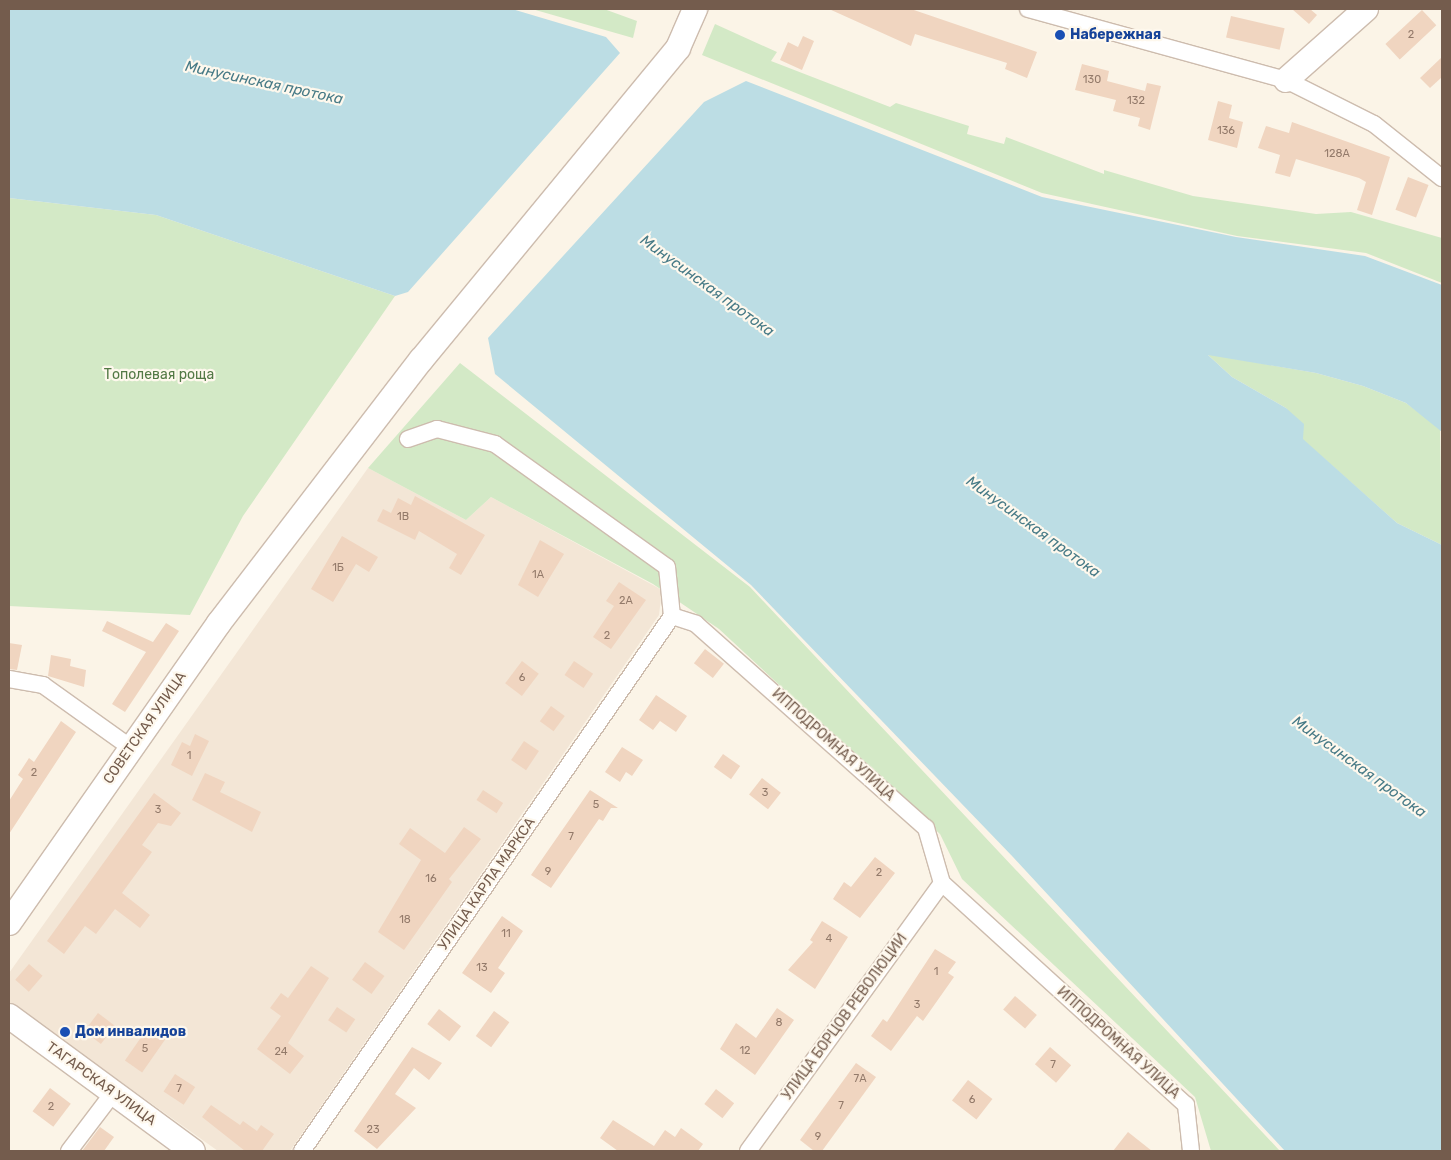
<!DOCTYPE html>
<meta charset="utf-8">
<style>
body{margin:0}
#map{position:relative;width:1451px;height:1160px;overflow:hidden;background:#fbf4e7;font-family:Rubik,sans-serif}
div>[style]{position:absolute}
.residential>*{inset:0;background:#f3e6d6}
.green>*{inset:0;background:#d3e9c6}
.water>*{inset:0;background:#bcdde4}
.building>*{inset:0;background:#f0d5c0;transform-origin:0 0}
.roads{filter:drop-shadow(1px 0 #cdbcae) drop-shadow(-1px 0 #cdbcae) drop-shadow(0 1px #cdbcae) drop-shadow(0 -1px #cdbcae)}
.street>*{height:16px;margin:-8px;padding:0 8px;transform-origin:8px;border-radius:8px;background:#fff}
.secondary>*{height:24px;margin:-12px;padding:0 12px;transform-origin:12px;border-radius:12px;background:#fff}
.dots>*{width:14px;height:14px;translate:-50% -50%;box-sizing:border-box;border:2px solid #fef8ed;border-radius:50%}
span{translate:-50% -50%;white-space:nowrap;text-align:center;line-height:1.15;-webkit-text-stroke:4.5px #fef8ed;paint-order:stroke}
.number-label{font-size:11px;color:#937a6a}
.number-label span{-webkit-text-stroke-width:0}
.transit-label{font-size:14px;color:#164399;font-weight:700}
.left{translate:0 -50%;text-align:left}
.park-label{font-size:14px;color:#537945}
.street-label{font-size:14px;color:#745c4d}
.water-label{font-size:15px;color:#477a86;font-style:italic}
.frame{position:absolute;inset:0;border:10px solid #745c4d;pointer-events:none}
</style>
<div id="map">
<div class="residential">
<i style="clip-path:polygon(368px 468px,466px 520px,491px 497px,662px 590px,659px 615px,290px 1151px,218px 1151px,9px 1002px,9px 973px)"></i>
</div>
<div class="green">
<i style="clip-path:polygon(532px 9px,604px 9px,637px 21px,633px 38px)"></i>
<i style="clip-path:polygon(715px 24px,777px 52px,771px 61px,890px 107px,896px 103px,969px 126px,967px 134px,1004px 144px,1006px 137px,1104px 174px,1104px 170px,1193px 196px,1316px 214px,1351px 212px,1442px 238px,1442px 283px,1366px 253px,1237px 236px,1042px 193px,702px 55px)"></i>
<i style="clip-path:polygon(9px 198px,156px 215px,395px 296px,243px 516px,190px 615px,9px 606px)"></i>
<i style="clip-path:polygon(1207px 354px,1316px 373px,1363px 386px,1406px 403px,1440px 428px,1442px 545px,1397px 523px,1302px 439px,1286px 408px,1232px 377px)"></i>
<i style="clip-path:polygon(460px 363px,750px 587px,1280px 1151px,1211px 1151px,1195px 1097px,962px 879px,940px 834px,719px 629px,653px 584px,491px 497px,466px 520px,368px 468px)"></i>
</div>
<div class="water">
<i style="clip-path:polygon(9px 9px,512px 9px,606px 37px,620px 53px,408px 292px,395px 296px,156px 215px,9px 198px)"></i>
<i style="clip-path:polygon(746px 81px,1042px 197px,1236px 237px,1365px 256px,1442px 285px,1442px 432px,1406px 403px,1363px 386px,1316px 373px,1208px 355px,1232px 377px,1286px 408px,1304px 424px,1303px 439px,1397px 523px,1442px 545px,1442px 1151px,1285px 1151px,1013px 857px,751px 585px,495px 374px,488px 338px,704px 102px)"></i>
</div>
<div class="building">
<i style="clip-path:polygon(829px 9px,911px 9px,1037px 52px,1027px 78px,1005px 69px,1007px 63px,915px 34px,911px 46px)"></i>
<i style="clip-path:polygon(1292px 9px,1310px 9px,1317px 15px,1309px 24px)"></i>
<i style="left:1422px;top:10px;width:21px;height:50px;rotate:47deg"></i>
<i style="left:1231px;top:16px;width:55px;height:22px;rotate:13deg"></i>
<i style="clip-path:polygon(803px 36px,814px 41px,802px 70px,780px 60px,788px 42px,798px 47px)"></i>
<i style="clip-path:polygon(1442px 57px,1442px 77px,1430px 88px,1420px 78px)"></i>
<i style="clip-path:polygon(1082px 64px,1109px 71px,1107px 81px,1145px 91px,1147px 83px,1161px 86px,1150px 130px,1138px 126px,1140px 118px,1113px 111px,1116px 100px,1075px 90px)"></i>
<i style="clip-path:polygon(1218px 101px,1232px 105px,1229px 118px,1243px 122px,1237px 148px,1208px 140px)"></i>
<i style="clip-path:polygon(1292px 122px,1390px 157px,1372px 215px,1357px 210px,1366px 182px,1359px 178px,1296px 159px,1290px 177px,1275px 173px,1280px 155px,1258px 148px,1266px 126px,1289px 133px)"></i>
<i style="left:1408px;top:177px;width:22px;height:35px;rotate:21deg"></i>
<i style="clip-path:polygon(415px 496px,485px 535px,461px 575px,449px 568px,457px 554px,419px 531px,415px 540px,377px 521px,383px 509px,391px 513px,398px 498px,411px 505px)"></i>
<i style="clip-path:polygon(342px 536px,378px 557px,369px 572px,356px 564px,333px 602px,311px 589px)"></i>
<i style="clip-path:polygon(540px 540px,564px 554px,538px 597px,518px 585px)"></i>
<i style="clip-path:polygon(619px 582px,646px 600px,611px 649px,593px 637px,614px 606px,606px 601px)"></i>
<i style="clip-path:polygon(107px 621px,153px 642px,166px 623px,179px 631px,125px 712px,112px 704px,146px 652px,102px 631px)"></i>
<i style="clip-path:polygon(9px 643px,22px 645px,17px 670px,9px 669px)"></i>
<i style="left:705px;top:649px;width:24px;height:18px;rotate:38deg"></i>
<i style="clip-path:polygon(51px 655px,71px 659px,70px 666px,86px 670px,84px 687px,48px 676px)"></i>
<i style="left:522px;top:661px;width:21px;height:28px;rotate:37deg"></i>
<i style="left:574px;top:661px;width:23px;height:17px;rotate:34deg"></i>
<i style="clip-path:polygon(656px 695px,687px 716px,676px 732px,660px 721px,653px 730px,639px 720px)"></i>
<i style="left:551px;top:706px;width:17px;height:19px;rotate:36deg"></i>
<i style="clip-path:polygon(61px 721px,76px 732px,9px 834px,9px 801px,23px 779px,18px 775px,29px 758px,34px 762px)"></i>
<i style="clip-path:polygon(195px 734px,209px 741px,192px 776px,171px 765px,182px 742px,190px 746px)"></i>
<i style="left:524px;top:741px;width:18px;height:23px;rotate:34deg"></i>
<i style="clip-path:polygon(622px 747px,643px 760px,632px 776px,626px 772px,620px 782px,605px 772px)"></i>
<i style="left:723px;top:754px;width:21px;height:16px;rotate:35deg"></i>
<i style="clip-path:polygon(205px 773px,225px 782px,220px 792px,261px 812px,252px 832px,192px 800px)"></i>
<i style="left:762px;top:778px;width:24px;height:21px;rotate:38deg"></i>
<i style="left:483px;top:790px;width:24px;height:12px;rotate:33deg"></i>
<i style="clip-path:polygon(590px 790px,618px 808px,611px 808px,603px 821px,599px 819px,551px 888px,531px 875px)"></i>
<i style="clip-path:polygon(154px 793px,181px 813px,171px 826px,158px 823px,142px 845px,152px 852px,122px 893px,150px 915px,140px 928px,115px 909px,96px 934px,85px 926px,64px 954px,47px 941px)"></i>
<i style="clip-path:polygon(464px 827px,481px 839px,449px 879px,452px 882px,404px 950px,378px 932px,421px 860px,399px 844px,410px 828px,445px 853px)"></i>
<i style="clip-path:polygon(875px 857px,895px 873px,860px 918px,833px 899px,844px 882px,851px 887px)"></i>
<i style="clip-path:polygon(502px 916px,523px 931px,498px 968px,505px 973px,491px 993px,462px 973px)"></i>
<i style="clip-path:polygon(822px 921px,848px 937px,815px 989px,788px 970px,813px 942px,810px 940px)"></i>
<i style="clip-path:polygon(935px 949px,956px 962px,948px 973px,954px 977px,923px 1021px,917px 1016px,891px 1051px,871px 1036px,883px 1019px,887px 1022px)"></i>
<i style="left:365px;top:962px;width:24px;height:22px;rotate:36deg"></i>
<i style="left:29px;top:964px;width:18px;height:21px;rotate:41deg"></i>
<i style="clip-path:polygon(311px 966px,329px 978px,288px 1043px,304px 1056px,290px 1074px,257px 1049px,281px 1016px,270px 1008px,281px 993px,288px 998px)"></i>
<i style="left:1015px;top:996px;width:29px;height:18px;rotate:41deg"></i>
<i style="left:337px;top:1007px;width:22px;height:16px;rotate:34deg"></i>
<i style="clip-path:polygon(777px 1008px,794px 1020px,755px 1075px,720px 1049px,736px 1023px,756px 1038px)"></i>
<i style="left:439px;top:1009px;width:28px;height:19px;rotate:38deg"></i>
<i style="left:494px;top:1011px;width:19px;height:31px;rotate:36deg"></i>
<i style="left:98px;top:1013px;width:21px;height:23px;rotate:37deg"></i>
<i style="left:149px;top:1026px;width:21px;height:42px;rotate:35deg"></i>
<i style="clip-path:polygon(412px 1047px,442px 1063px,429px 1080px,414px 1068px,395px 1094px,416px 1108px,377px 1149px,354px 1131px)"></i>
<i style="left:1050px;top:1047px;width:28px;height:23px;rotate:41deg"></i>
<i style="clip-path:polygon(856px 1063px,876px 1077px,822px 1151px,814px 1151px,800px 1140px)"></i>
<i style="left:175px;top:1074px;width:24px;height:21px;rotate:33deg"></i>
<i style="left:968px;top:1080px;width:31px;height:26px;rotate:38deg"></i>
<i style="left:50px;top:1088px;width:26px;height:29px;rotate:37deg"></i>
<i style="left:716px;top:1089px;width:23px;height:19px;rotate:38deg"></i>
<i style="clip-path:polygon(211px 1105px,240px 1125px,243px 1121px,257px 1131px,261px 1125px,274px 1134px,262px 1151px,245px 1151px,202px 1117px)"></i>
<i style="clip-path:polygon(613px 1120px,654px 1146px,665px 1130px,675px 1137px,681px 1128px,703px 1144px,698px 1151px,618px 1151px,600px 1138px)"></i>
<i style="clip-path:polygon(100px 1127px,114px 1137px,104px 1151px,82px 1151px)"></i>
<i style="clip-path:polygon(1128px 1132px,1152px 1151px,1113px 1151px)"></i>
</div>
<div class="roads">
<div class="street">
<i style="left:1028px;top:9px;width:268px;rotate:15.4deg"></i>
<i style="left:1286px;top:80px;width:98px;rotate:26.6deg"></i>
<i style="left:1374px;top:124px;width:87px;rotate:38.5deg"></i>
<i style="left:408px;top:439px;width:31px;rotate:-19deg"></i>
<i style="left:437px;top:429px;width:60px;rotate:14.5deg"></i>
<i style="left:495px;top:444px;width:211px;rotate:35.6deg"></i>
<i style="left:667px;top:567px;width:49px;rotate:84.2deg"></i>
<i style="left:672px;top:616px;width:25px;rotate:18deg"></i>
<i style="left:696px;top:624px;width:307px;rotate:41.6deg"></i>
<i style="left:926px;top:828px;width:57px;rotate:73.8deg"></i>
<i style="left:942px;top:883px;width:330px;rotate:42.3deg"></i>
<i style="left:1186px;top:1105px;width:46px;rotate:83.8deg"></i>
<i style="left:9px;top:679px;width:35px;rotate:10deg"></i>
<i style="left:43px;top:685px;width:108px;rotate:35.6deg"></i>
<i style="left:69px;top:1151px;width:73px;rotate:-52.8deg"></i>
<i style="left:302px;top:1151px;width:650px;rotate:-55.33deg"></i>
<i style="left:748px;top:1151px;width:331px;rotate:-54.1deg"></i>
</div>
<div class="secondary">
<i style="left:1286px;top:80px;width:107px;rotate:-41.6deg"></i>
<i style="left:9px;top:923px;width:366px;rotate:-55deg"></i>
<i style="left:219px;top:623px;width:332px;rotate:-52.5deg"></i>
<i style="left:421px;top:360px;width:404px;rotate:-50.5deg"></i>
<i style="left:678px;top:48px;width:43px;rotate:-66.4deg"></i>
<i style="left:9px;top:1016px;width:228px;rotate:36.3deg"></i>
</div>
</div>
<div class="dots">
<i style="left:1060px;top:35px;background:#1a4fb4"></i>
<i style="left:65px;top:1032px;background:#1a4fb4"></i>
</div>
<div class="number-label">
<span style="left:1411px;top:35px">2</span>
<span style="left:1092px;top:80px">130</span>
<span style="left:1136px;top:101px">132</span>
<span style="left:1226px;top:131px">136</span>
<span style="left:1337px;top:154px">128А</span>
<span style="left:403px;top:517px">1В</span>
<span style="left:338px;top:568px">1Б</span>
<span style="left:538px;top:575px">1А</span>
<span style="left:626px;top:601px">2А</span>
<span style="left:607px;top:636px">2</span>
<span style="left:522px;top:678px">6</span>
<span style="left:189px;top:756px">1</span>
<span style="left:34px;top:773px">2</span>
<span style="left:765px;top:793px">3</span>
<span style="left:596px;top:805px">5</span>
<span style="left:158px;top:810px">3</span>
<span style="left:571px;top:837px">7</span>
<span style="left:548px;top:872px">9</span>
<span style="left:879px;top:873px">2</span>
<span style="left:431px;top:879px">16</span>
<span style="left:405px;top:920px">18</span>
<span style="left:506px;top:934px">11</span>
<span style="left:829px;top:939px">4</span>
<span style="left:482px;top:968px">13</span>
<span style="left:936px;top:972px">1</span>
<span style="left:917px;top:1005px">3</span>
<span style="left:779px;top:1023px">8</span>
<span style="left:145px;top:1049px">5</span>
<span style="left:745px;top:1051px">12</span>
<span style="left:281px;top:1052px">24</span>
<span style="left:1053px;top:1065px">7</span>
<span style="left:860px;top:1079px">7А</span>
<span style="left:179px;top:1089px">7</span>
<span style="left:972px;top:1100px">6</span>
<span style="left:841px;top:1106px">7</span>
<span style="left:51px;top:1107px">2</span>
<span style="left:373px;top:1130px">23</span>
<span style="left:818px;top:1137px">9</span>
</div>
<div class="transit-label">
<span class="left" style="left:1070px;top:35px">Набережная</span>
<span class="left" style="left:75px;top:1032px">Дом инвалидов</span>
</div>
<div class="park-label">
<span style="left:159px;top:375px">Тополевая роща</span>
</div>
<div class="street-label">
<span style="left:145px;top:728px;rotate:-55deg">СОВЕТСКАЯ УЛИЦА</span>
<span style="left:833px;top:745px;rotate:42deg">ИППОДРОМНАЯ УЛИЦА</span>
<span style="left:487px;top:884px;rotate:-55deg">УЛИЦА КАРЛА МАРКСА</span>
<span style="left:845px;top:1017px;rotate:-54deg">УЛИЦА БОРЦОВ РЕВОЛЮЦИИ</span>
<span style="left:1118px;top:1043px;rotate:42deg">ИППОДРОМНАЯ УЛИЦА</span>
<span style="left:101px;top:1084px;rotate:36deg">ТАГАРСКАЯ УЛИЦА</span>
</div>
<div class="water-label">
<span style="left:264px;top:83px;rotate:12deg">Минусинская протока</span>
<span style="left:707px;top:286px;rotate:36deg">Минусинская протока</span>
<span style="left:1033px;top:527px;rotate:36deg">Минусинская протока</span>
<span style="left:1359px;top:767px;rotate:36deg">Минусинская протока</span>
</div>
<div class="frame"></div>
</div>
